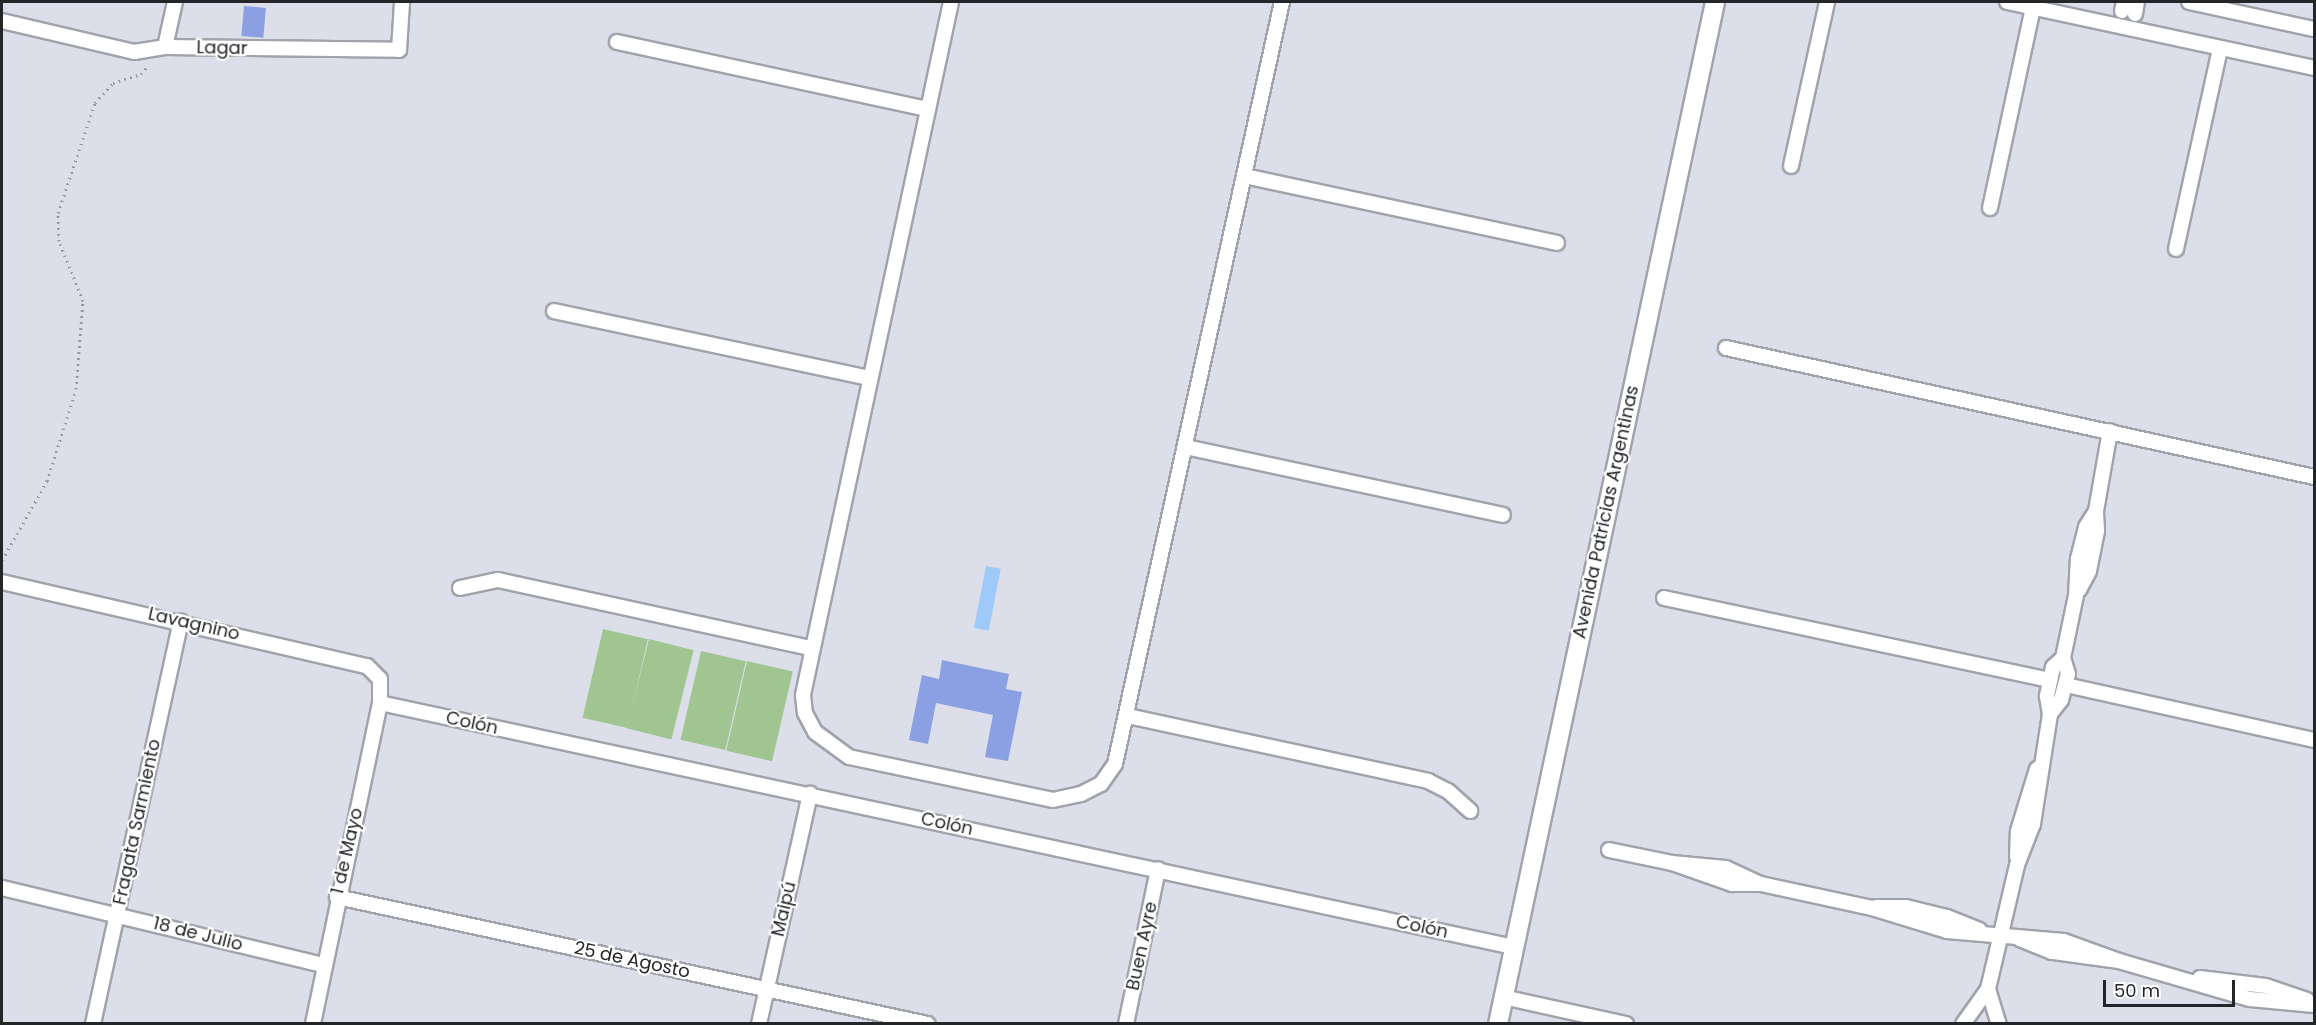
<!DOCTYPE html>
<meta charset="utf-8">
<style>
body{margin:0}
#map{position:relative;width:2316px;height:1025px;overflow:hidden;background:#dcdfe9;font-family:Poppins,sans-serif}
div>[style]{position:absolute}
.green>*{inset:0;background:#a1c590;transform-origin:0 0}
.water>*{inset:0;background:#9fc9f8;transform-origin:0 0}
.building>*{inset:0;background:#8ba0e2;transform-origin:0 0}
.path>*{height:3px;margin-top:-1.5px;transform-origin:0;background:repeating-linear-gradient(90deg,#95989f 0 1.5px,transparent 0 6px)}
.roads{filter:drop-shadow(2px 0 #a0a3ac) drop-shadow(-2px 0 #a0a3ac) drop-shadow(0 2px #a0a3ac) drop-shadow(0 -2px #a0a3ac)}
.minor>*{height:14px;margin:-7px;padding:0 7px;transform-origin:7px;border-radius:7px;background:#fff}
.tertiary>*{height:18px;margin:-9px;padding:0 9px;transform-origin:9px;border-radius:9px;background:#fff}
span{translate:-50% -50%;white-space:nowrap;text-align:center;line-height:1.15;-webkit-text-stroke:4.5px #fff;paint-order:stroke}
.street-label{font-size:18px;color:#242529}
.frame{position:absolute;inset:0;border:3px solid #242529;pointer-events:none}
.scale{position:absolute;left:2103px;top:980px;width:132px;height:27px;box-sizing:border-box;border:3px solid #242529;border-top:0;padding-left:8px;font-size:18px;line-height:21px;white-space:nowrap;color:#242529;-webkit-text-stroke:4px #fff;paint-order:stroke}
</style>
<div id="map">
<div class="green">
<i style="left:603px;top:629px;width:46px;height:91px;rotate:13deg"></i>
<i style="left:649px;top:639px;width:46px;height:92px;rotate:14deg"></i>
<i style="left:701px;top:651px;width:46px;height:91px;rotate:13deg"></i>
<i style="left:747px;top:661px;width:47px;height:92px;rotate:13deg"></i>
</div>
<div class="water">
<i style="left:986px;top:566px;width:15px;height:63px;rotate:11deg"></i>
</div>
<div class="building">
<i style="left:244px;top:6px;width:22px;height:30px;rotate:5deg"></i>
<i style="clip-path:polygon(942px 660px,1009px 674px,1006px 689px,1022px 692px,1008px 761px,985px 757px,993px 715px,936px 703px,928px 744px,909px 740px,922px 675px,939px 679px)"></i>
</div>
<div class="path">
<i style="left:2px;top:560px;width:91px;rotate:-60.3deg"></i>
<i style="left:47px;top:481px;width:96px;rotate:-72.5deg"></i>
<i style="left:76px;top:389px;width:88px;rotate:-85.5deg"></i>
<i style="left:83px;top:301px;width:65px;rotate:-111.8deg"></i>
<i style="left:59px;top:241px;width:28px;rotate:-92deg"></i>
<i style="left:58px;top:213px;width:116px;rotate:-71.4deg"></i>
<i style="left:95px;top:103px;width:27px;rotate:-48deg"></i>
<i style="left:113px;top:83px;width:29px;rotate:-18deg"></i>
<i style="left:141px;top:74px;width:11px;rotate:-49deg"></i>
</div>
<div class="roads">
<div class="minor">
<i style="left:951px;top:2px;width:709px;rotate:102.06deg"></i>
<i style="left:803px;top:695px;width:18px;rotate:84deg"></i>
<i style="left:805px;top:713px;width:21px;rotate:62deg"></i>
<i style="left:815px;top:732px;width:42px;rotate:36.3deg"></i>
<i style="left:849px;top:757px;width:208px;rotate:11.9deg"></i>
<i style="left:1053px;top:800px;width:29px;rotate:-12deg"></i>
<i style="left:1081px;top:794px;width:22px;rotate:-27deg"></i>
<i style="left:1101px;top:784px;width:24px;rotate:-55deg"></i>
<i style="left:1115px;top:764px;width:780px;rotate:-77.64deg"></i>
<i style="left:2007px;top:2px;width:314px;rotate:12.1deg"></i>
<i style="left:2189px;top:2px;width:128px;rotate:12.2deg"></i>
<i style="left:2122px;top:11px;width:9px;rotate:-77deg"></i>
<i style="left:2135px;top:14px;width:12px;rotate:-81deg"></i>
<i style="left:2px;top:21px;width:136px;rotate:13.2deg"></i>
<i style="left:134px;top:52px;width:31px;rotate:-9deg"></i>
<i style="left:165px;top:47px;width:234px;rotate:0.7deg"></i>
<i style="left:399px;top:50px;width:48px;rotate:-86.4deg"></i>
<i style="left:617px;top:42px;width:318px;rotate:12.2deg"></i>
<i style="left:165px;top:47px;width:46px;rotate:-77.5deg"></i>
<i style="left:1791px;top:166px;width:168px;rotate:-77.6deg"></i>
<i style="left:1245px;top:176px;width:319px;rotate:12.1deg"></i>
<i style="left:1990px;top:208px;width:206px;rotate:-77.9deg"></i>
<i style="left:2176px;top:249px;width:205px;rotate:-77.6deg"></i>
<i style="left:554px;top:311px;width:323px;rotate:12deg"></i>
<i style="left:1726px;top:348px;width:602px;rotate:12.37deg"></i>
<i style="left:1186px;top:447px;width:324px;rotate:12.1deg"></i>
<i style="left:2px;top:582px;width:375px;rotate:13deg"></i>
<i style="left:367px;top:666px;width:18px;rotate:45deg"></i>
<i style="left:380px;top:679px;width:24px;rotate:90deg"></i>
<i style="left:380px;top:703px;width:328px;rotate:101.8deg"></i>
<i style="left:460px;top:588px;width:39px;rotate:-12deg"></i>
<i style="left:498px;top:580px;width:320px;rotate:12.3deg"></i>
<i style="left:2079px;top:590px;width:21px;rotate:-62deg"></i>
<i style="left:2089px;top:571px;width:41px;rotate:-78.7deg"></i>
<i style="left:2097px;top:531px;width:20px;rotate:-93deg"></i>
<i style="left:2096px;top:511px;width:81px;rotate:-80.1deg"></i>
<i style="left:1664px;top:598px;width:395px;rotate:12deg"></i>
<i style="left:2063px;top:658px;width:13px;rotate:138deg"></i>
<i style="left:2053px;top:667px;width:30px;rotate:102deg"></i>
<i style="left:2047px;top:696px;width:18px;rotate:81deg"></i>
<i style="left:2050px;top:714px;width:18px;rotate:-52deg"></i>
<i style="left:2061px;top:700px;width:27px;rotate:-75deg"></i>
<i style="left:2068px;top:674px;width:17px;rotate:-107deg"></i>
<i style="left:2063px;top:658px;width:64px;rotate:-78.3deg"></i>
<i style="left:2076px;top:595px;width:36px;rotate:-87deg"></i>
<i style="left:2078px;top:559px;width:33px;rotate:-76deg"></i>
<i style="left:2086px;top:527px;width:19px;rotate:-58deg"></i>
<i style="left:2066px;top:685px;width:254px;rotate:12.5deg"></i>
<i style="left:380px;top:703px;width:1159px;rotate:12.15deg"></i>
<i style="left:1128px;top:716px;width:307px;rotate:12.2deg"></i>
<i style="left:1428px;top:781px;width:22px;rotate:27deg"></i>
<i style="left:1448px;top:791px;width:30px;rotate:42deg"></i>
<i style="left:1609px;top:850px;width:64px;rotate:11.7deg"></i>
<i style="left:1672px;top:863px;width:54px;rotate:5.3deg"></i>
<i style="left:1726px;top:868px;width:38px;rotate:25deg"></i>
<i style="left:2017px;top:857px;width:26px;rotate:-88deg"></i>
<i style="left:2018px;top:831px;width:65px;rotate:-73deg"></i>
<i style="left:1672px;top:863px;width:64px;rotate:19.3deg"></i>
<i style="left:1732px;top:884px;width:29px"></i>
<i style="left:1761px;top:884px;width:114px;rotate:12.2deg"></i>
<i style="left:1872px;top:908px;width:78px;rotate:17deg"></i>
<i style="left:1947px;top:931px;width:117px;rotate:4.9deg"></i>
<i style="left:2064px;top:941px;width:59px;rotate:20deg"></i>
<i style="left:2119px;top:961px;width:68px;rotate:-172.3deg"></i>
<i style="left:2052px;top:952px;width:35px;rotate:-158deg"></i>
<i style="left:2px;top:888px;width:330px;rotate:13.5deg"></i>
<i style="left:337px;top:897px;width:604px;rotate:12.13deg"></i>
<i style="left:1876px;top:907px;width:30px"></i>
<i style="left:1906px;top:907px;width:42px;rotate:13.7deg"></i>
<i style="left:1947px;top:917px;width:35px;rotate:22deg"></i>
<i style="left:2119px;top:961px;width:136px;rotate:16.2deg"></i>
<i style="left:2250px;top:999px;width:64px;rotate:5.4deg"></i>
<i style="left:2200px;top:978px;width:66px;rotate:6.9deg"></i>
<i style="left:2266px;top:986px;width:43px;rotate:18.9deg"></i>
<i style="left:1988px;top:989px;width:37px;rotate:73deg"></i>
<i style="left:1503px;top:997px;width:126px;rotate:12.4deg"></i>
<i style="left:93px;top:1024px;width:412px;rotate:-77.7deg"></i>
<i style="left:759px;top:1024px;width:236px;rotate:-77.5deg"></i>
<i style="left:1126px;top:1024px;width:158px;rotate:-78.3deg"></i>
<i style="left:1963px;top:1024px;width:43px;rotate:-54.5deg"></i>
<i style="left:1988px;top:989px;width:127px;rotate:-76.8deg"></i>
<i style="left:2017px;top:865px;width:44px;rotate:-68.7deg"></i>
<i style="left:2033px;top:824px;width:111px;rotate:-81.2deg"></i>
</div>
<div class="tertiary">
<i style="left:1498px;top:1024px;width:1045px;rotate:-78.01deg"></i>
</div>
</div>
<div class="street-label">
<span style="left:222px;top:48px;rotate:1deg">Lagar</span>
<span style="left:1606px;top:512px;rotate:-78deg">Avenida Patricias Argentinas</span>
<span style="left:194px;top:624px;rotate:13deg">Lavagnino</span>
<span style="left:472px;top:723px;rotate:12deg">Colón</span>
<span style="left:137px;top:822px;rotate:-78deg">Fragata Sarmiento</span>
<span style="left:947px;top:824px;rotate:12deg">Colón</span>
<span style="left:347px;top:851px;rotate:-77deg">1 de Mayo</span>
<span style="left:784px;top:909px;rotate:-77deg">Maipú</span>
<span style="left:1422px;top:927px;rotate:12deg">Colón</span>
<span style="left:198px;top:934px;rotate:14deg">18 de Julio</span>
<span style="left:1142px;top:946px;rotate:-78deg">Buen Ayre</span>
<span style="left:632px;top:960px;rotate:12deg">25 de Agosto</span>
</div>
<div class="frame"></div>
<div class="scale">50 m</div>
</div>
